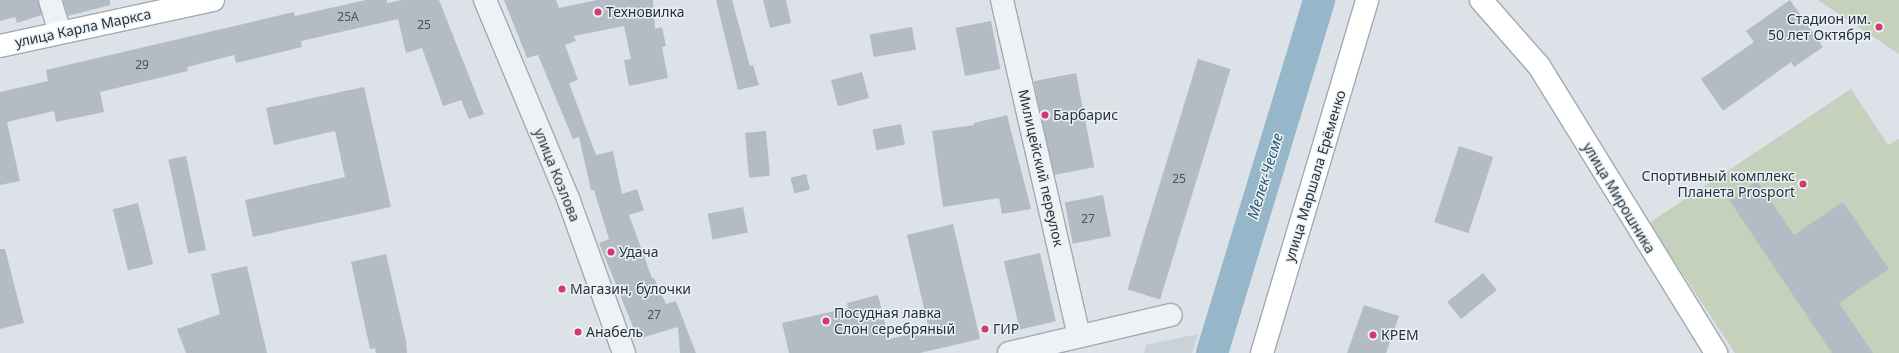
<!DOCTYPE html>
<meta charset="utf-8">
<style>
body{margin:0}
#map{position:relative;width:1899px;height:353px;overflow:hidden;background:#dce2e7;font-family:"Noto Sans",sans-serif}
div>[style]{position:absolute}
.built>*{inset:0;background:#cad2d9}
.green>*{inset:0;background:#c5d1bd}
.river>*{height:32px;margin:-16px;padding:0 16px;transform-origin:16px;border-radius:16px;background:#95b7c9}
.building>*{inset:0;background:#b3bcc4;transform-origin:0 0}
.roads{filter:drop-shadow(1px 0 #a1aab1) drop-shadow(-1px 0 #a1aab1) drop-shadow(0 1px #a1aab1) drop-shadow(0 -1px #a1aab1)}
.minor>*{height:22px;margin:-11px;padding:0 11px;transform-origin:11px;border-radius:11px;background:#eff2f5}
.major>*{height:22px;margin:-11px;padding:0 11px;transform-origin:11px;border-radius:11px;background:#fff}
.dots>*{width:11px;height:11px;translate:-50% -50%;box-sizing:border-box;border:2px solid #ebf1f5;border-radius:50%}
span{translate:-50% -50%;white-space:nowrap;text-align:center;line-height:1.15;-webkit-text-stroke:3px #ebf1f5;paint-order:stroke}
.number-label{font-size:12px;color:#485460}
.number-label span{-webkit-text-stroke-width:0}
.poi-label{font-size:14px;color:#25323e}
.left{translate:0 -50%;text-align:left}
.right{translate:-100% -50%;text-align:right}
.street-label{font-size:14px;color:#25323e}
.water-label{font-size:15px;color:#2e5873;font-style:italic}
</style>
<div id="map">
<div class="built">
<i style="clip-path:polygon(1198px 334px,1192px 353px,1144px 353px,1146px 345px)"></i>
</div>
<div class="green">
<i style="clip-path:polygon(1818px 0,1899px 0,1899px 54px)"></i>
<i style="clip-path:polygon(1851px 89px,1888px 145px,1899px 139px,1899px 353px,1735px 353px,1649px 223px)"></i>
</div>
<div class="river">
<i style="left:1212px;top:353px;width:369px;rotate:-73.1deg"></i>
</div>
<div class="building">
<i style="clip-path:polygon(0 0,38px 0,42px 15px,17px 23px,15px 17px,0 21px)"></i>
<i style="clip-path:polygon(63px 0,110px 0,110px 5px,68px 16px)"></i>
<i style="clip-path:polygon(366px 0,387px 0,387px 3px,401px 0,439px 0,484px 114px,469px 119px,461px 100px,443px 106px,422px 48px,406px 53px,398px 19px,301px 41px,302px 47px,236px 63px,234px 55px,187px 67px,188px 71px,100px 92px,104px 112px,56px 122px,54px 111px,7px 122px,20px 181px,0 185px,0 92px,48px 81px,46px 70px,294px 12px,295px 16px)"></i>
<i style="clip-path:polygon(504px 0,556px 0,559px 8px,597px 0,653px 0,655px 29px,662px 27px,666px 46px,662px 47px,668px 78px,629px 86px,624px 60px,631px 59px,624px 26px,574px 36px,576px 41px,565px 45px,578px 80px,569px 83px,596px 155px,613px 151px,622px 194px,637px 189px,644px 210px,629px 215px,652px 278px,654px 278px,666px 304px,676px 301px,696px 353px,680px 353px,678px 327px,638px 339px,599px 243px,609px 239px,594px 190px,591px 190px,579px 137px,573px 139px,538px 55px,527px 58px)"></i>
<i style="clip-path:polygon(716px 0,732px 0,750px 66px,753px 65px,759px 85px,738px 90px)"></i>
<i style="clip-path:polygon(763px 0,786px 0,791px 23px,770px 28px)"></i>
<i style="clip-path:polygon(1790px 0,1823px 47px,1794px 67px,1791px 62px,1723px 111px,1701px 79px,1754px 42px,1746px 31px)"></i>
<i style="left:991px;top:21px;width:49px;height:36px;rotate:79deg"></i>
<i style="left:912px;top:27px;width:23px;height:43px;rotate:80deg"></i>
<i style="left:1198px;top:59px;width:34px;height:241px;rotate:17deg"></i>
<i style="left:862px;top:72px;width:27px;height:32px;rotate:75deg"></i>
<i style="left:1076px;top:73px;width:96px;height:43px;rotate:79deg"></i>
<i style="clip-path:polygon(364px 87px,391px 207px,253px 237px,245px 200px,345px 177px,335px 131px,274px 145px,266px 108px)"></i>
<i style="clip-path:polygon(1007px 115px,1031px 209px,1002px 214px,999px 198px,943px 207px,932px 131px,974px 125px,974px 123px)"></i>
<i style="left:901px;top:124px;width:21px;height:29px;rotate:79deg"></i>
<i style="left:766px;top:131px;width:45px;height:21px;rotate:85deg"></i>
<i style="left:1459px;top:146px;width:36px;height:80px;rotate:18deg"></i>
<i style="left:186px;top:156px;width:96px;height:18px;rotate:78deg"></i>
<i style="left:806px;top:174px;width:16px;height:16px;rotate:76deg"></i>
<i style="clip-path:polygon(1757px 181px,1794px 235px,1843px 202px,1889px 269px,1839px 303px,1873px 353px,1832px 353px,1729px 200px)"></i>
<i style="left:1103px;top:195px;width:42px;height:39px;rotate:79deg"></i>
<i style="left:138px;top:203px;width:63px;height:26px;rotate:76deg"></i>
<i style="left:743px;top:207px;width:26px;height:36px;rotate:79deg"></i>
<i style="clip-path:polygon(953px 224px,980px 339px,920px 353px,789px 353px,782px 323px,848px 308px,847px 303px,878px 295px,889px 339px,929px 330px,907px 235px)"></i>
<i style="clip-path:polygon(0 249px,5px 249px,24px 323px,0 329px)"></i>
<i style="left:1040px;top:253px;width:70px;height:37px;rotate:77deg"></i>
<i style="clip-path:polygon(386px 254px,406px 341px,407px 353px,376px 353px,375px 348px,370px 349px,351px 262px)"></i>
<i style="clip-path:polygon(247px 266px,267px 353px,186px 353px,177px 329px,220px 314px,211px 274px)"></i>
<i style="left:1483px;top:273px;width:22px;height:46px;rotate:51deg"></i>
<i style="clip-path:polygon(1364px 305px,1399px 316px,1386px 353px,1347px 353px)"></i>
</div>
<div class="roads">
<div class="minor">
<i style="left:50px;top:0;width:34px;rotate:73deg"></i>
<i style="left:485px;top:0;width:218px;rotate:67.3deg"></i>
<i style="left:569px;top:201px;width:162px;rotate:70.1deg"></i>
<i style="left:1002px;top:0;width:345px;rotate:77.1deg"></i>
<i style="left:1009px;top:353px;width:166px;rotate:-13.2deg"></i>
</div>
<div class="major">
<i style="left:1481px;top:0;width:88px;rotate:48.7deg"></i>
<i style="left:1539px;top:66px;width:337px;rotate:58.3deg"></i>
<i style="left:0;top:46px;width:218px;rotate:-12.2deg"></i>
<i style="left:1262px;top:353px;width:368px;rotate:-73.4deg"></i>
</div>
</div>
<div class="dots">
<i style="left:598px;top:12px;background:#d33a6b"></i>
<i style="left:1879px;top:27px;background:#d33a6b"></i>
<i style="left:1045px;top:115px;background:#d33a6b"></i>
<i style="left:1803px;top:184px;background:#d33a6b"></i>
<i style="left:611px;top:252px;background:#d33a6b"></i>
<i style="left:562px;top:289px;background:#d33a6b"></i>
<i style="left:826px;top:321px;background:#d33a6b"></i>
<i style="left:985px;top:329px;background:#d33a6b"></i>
<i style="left:578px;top:332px;background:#d33a6b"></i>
<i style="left:1373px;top:335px;background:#d33a6b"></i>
</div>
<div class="number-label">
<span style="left:348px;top:17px">25А</span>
<span style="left:424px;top:25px">25</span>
<span style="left:142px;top:65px">29</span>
<span style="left:1179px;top:179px">25</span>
<span style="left:1088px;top:219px">27</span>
<span style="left:654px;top:315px">27</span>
</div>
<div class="poi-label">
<span class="left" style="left:606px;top:12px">Техновилка</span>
<span class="right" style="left:1871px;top:27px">Стадион им.<br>50 лет Октября</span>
<span class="left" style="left:1053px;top:115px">Барбарис</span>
<span class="right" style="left:1795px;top:184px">Спортивный комплекс<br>Планета Prosport</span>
<span class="left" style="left:619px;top:252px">Удача</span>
<span class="left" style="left:570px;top:289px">Магазин, булочки</span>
<span class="left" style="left:834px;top:321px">Посудная лавка<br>Слон серебряный</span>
<span class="left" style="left:993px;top:329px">ГИР</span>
<span class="left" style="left:586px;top:332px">Анабель</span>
<span class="left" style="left:1381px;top:335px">КРЕМ</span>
</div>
<div class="street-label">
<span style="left:83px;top:28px;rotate:-12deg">улица Карла Маркса</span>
<span style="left:1041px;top:168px;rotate:77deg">Милицейский переулок</span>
<span style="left:557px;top:175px;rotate:68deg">улица Козлова</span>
<span style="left:1315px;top:176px;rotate:-73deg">улица Маршала Ерёменко</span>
<span style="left:1619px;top:198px;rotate:59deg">улица Мирошника</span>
</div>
<div class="water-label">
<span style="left:1265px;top:176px;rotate:-73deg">Мелек-Чесме</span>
</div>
</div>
